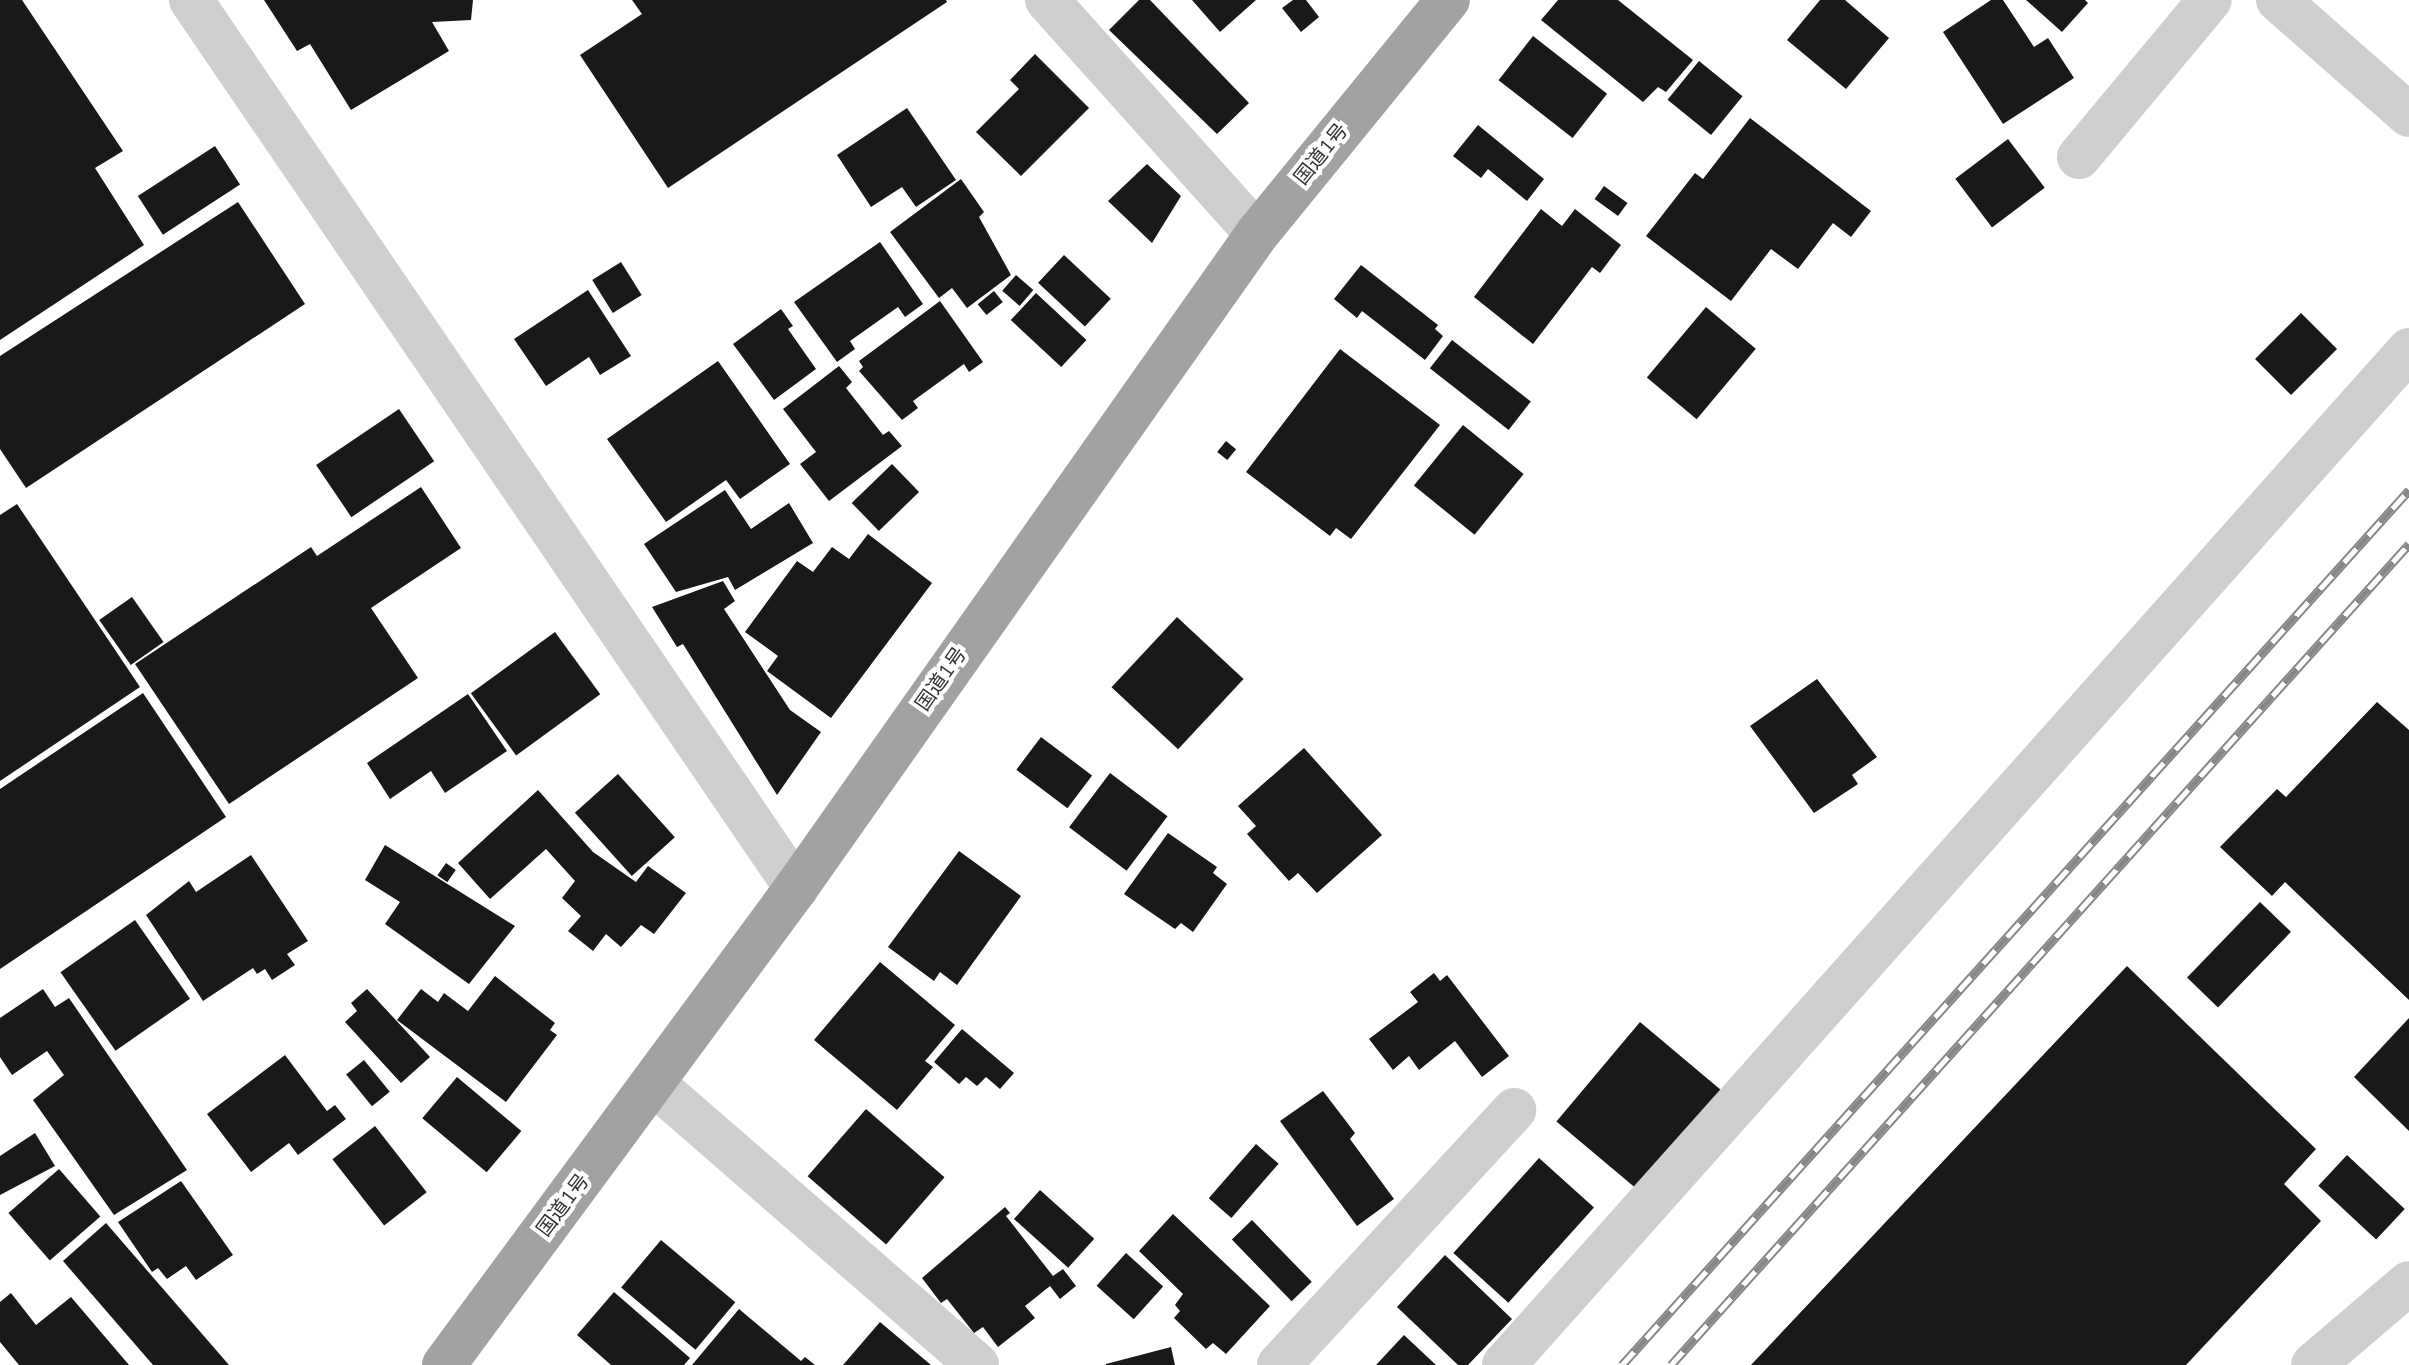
<!DOCTYPE html>
<meta charset="utf-8">
<style>
body{margin:0}
#map{position:relative;width:2409px;height:1365px;overflow:hidden;background:#fff;font-family:"Nunito Sans","Noto Sans JP",sans-serif}
div>[style]{position:absolute}
.building>*{inset:0;background:#191919;transform-origin:0 0}
.minor>*{height:44px;margin:-22px;padding:0 22px;transform-origin:22px;border-radius:22px;background:#cfcfcf}
.tertiary>*{height:44px;margin:-22px;padding:0 22px;transform-origin:22px;border-radius:22px;background:#cfcfcf}
.trunk>*{height:44px;margin:-22px;padding:0 22px;transform-origin:22px;border-radius:22px;background:#a2a2a2}
.rail>*{height:9px;margin-top:-4.5px;transform-origin:0;background:repeating-linear-gradient(90deg,#fff 0 18px,#878787 0 36px);box-sizing:border-box;border-block:2px solid #878787}
span{translate:-50% -50%;white-space:nowrap;text-align:center;line-height:1.15;-webkit-text-stroke:8px #fff;paint-order:stroke}
.street-label{font-size:20px;color:#323232}
</style>
<div id="map">
<div class="building">
<i style="clip-path:polygon(0 0,22px 0,123px 151px,95px 168px,144px 245px,0 340px)"></i>
<i style="clip-path:polygon(264px 0,473px 0,471px 20px,432px 22px,449px 51px,351px 110px,310px 44px,297px 51px)"></i>
<i style="clip-path:polygon(632px 0,946px 0,947px 2px,668px 188px,580px 55px,642px 14px)"></i>
<i style="clip-path:polygon(1139px 0,1150px 0,1249px 103px,1217px 134px,1109px 30px)"></i>
<i style="clip-path:polygon(1192px 0,1256px 0,1220px 32px)"></i>
<i style="clip-path:polygon(1293px 0,1306px 0,1319px 17px,1301px 32px,1282px 8px)"></i>
<i style="clip-path:polygon(1558px 0,1618px 0,1693px 60px,1666px 92px,1658px 87px,1643px 102px,1541px 20px)"></i>
<i style="clip-path:polygon(1820px 0,1845px 0,1889px 38px,1846px 89px,1787px 40px)"></i>
<i style="clip-path:polygon(1991px 0,2003px 0,2034px 47px,2048px 38px,2074px 78px,2003px 124px,1943px 32px)"></i>
<i style="clip-path:polygon(2026px 0,2085px 0,2088px 3px,2062px 32px)"></i>
<i style="left:1533px;top:36px;width:94px;height:56px;rotate:38deg"></i>
<i style="clip-path:polygon(1035px 54px,1089px 108px,1021px 176px,976px 132px,1019px 89px,1010px 80px)"></i>
<i style="left:1699px;top:61px;width:56px;height:50px;rotate:39deg"></i>
<i style="clip-path:polygon(907px 108px,956px 180px,916px 207px,902px 187px,871px 207px,837px 155px)"></i>
<i style="clip-path:polygon(1750px 118px,1871px 211px,1851px 237px,1833px 223px,1798px 269px,1771px 249px,1731px 301px,1646px 236px,1695px 173px,1703px 179px)"></i>
<i style="clip-path:polygon(1478px 125px,1544px 179px,1527px 201px,1488px 169px,1481px 178px,1453px 156px)"></i>
<i style="left:2008px;top:139px;width:61px;height:66px;rotate:53deg"></i>
<i style="left:215px;top:146px;width:46px;height:92px;rotate:57deg"></i>
<i style="clip-path:polygon(1147px 164px,1181px 196px,1152px 243px,1108px 201px)"></i>
<i style="clip-path:polygon(961px 179px,984px 212px,979px 217px,1011px 275px,967px 308px,952px 288px,939px 298px,890px 232px)"></i>
<i style="left:1604px;top:186px;width:29px;height:16px;rotate:36deg"></i>
<i style="clip-path:polygon(238px 202px,305px 304px,26px 488px,0 449px,0 356px)"></i>
<i style="clip-path:polygon(1541px 209px,1562px 226px,1575px 209px,1621px 245px,1600px 273px,1592px 267px,1533px 344px,1474px 297px)"></i>
<i style="clip-path:polygon(880px 242px,923px 304px,905px 317px,898px 307px,850px 341px,855px 349px,837px 362px,794px 302px)"></i>
<i style="left:1064px;top:255px;width:64px;height:38px;rotate:43deg"></i>
<i style="left:621px;top:262px;width:39px;height:34px;rotate:58deg"></i>
<i style="clip-path:polygon(1361px 265px,1438px 325px,1435px 329px,1443px 336px,1425px 360px,1362px 311px,1357px 318px,1334px 299px)"></i>
<i style="left:1016px;top:275px;width:23px;height:21px;rotate:41deg"></i>
<i style="clip-path:polygon(588px 290px,631px 356px,600px 375px,589px 357px,546px 386px,514px 339px)"></i>
<i style="left:994px;top:291px;width:14px;height:21px;rotate:51deg"></i>
<i style="left:1036px;top:293px;width:69px;height:37px;rotate:43deg"></i>
<i style="clip-path:polygon(940px 301px,983px 362px,969px 372px,964px 364px,913px 401px,918px 408px,902px 420px,859px 371px,863px 367px,859px 361px)"></i>
<i style="left:1706px;top:307px;width:65px;height:92px;rotate:40deg"></i>
<i style="clip-path:polygon(781px 309px,793px 326px,788px 329px,816px 369px,774px 400px,733px 344px)"></i>
<i style="left:2301px;top:313px;width:51px;height:65px;rotate:45deg"></i>
<i style="left:1452px;top:340px;width:100px;height:36px;rotate:38deg"></i>
<i style="clip-path:polygon(1340px 349px,1440px 425px,1351px 539px,1336px 528px,1330px 536px,1246px 472px)"></i>
<i style="clip-path:polygon(718px 361px,790px 464px,740px 499px,726px 480px,666px 522px,607px 439px)"></i>
<i style="clip-path:polygon(839px 366px,852px 382px,846px 388px,883px 435px,889px 431px,902px 446px,829px 501px,800px 464px,816px 452px,783px 409px)"></i>
<i style="left:399px;top:409px;width:63px;height:100px;rotate:56deg"></i>
<i style="left:1463px;top:425px;width:78px;height:78px;rotate:39deg"></i>
<i style="left:1226px;top:441px;width:13px;height:14px;rotate:39deg"></i>
<i style="left:892px;top:464px;width:39px;height:56px;rotate:46deg"></i>
<i style="clip-path:polygon(421px 487px,461px 548px,371px 608px,418px 678px,229px 804px,135px 664px,311px 547px,317px 556px)"></i>
<i style="clip-path:polygon(725px 490px,751px 529px,789px 503px,813px 543px,735px 590px,728px 577px,676px 592px,644px 544px)"></i>
<i style="clip-path:polygon(17px 504px,140px 687px,0 781px,0 515px)"></i>
<i style="clip-path:polygon(868px 534px,932px 583px,831px 718px,767px 671px,778px 656px,745px 632px,797px 561px,813px 572px,832px 547px,849px 559px)"></i>
<i style="clip-path:polygon(723px 581px,735px 601px,724px 609px,790px 710px,821px 732px,777px 795px,683px 644px,677px 647px,652px 607px)"></i>
<i style="left:132px;top:597px;width:55px;height:40px;rotate:55deg"></i>
<i style="left:1177px;top:617px;width:91px;height:96px;rotate:43deg"></i>
<i style="left:555px;top:632px;width:77px;height:104px;rotate:54deg"></i>
<i style="clip-path:polygon(1817px 679px,1877px 757px,1852px 775px,1858px 784px,1814px 813px,1750px 726px)"></i>
<i style="clip-path:polygon(143px 693px,226px 817px,0 969px,0 789px)"></i>
<i style="clip-path:polygon(468px 694px,507px 751px,445px 793px,431px 771px,390px 799px,367px 763px)"></i>
<i style="clip-path:polygon(2377px 702px,2409px 730px,2409px 1000px,2285px 882px,2272px 896px,2220px 847px,2277px 789px,2286px 797px)"></i>
<i style="left:1041px;top:737px;width:64px;height:41px;rotate:37deg"></i>
<i style="clip-path:polygon(1304px 748px,1382px 835px,1317px 893px,1298px 873px,1289px 881px,1247px 834px,1256px 826px,1238px 806px)"></i>
<i style="left:1110px;top:773px;width:72px;height:68px;rotate:37deg"></i>
<i style="left:618px;top:774px;width:85px;height:58px;rotate:48deg"></i>
<i style="clip-path:polygon(538px 790px,593px 852px,636px 882px,648px 866px,686px 893px,654px 934px,641px 925px,621px 947px,606px 934px,593px 951px,568px 931px,581px 916px,562px 898px,575px 881px,546px 849px,490px 899px,458px 863px)"></i>
<i style="clip-path:polygon(1168px 833px,1217px 867px,1213px 873px,1227px 884px,1193px 932px,1181px 923px,1175px 929px,1124px 894px)"></i>
<i style="clip-path:polygon(385px 845px,515px 926px,469px 984px,385px 924px,400px 902px,365px 880px)"></i>
<i style="clip-path:polygon(959px 851px,1021px 896px,957px 985px,940px 972px,934px 981px,888px 947px)"></i>
<i style="clip-path:polygon(251px 855px,308px 941px,287px 954px,295px 965px,272px 980px,265px 969px,257px 974px,253px 968px,203px 1001px,146px 915px,189px 881px,196px 892px)"></i>
<i style="left:446px;top:863px;width:12px;height:15px;rotate:35deg"></i>
<i style="left:2260px;top:902px;width:43px;height:105px;rotate:44deg"></i>
<i style="left:135px;top:920px;width:96px;height:91px;rotate:55deg"></i>
<i style="clip-path:polygon(880px 962px,955px 1025px,925px 1061px,933px 1067px,897px 1110px,814px 1040px)"></i>
<i style="clip-path:polygon(2127px 966px,2316px 1149px,2284px 1184px,2321px 1221px,2186px 1365px,1751px 1365px)"></i>
<i style="clip-path:polygon(1434px 973px,1440px 981px,1447px 975px,1509px 1056px,1482px 1077px,1455px 1041px,1419px 1070px,1409px 1056px,1393px 1070px,1369px 1039px,1418px 1002px,1410px 992px)"></i>
<i style="clip-path:polygon(495px 976px,555px 1023px,550px 1030px,557px 1035px,506px 1102px,397px 1020px,421px 989px,438px 1002px,444px 993px,468px 1011px)"></i>
<i style="clip-path:polygon(43px 989px,55px 1007px,69px 998px,187px 1170px,114px 1215px,33px 1100px,64px 1075px,47px 1051px,12px 1075px,0 1057px,0 1018px)"></i>
<i style="clip-path:polygon(367px 989px,430px 1057px,401px 1083px,345px 1022px,357px 1011px,351px 1003px)"></i>
<i style="clip-path:polygon(2409px 1018px,2409px 1131px,2354px 1077px)"></i>
<i style="left:1640px;top:1022px;width:108px;height:130px;rotate:40deg"></i>
<i style="clip-path:polygon(962px 1029px,1014px 1073px,1000px 1089px,986px 1077px,977px 1086px,966px 1077px,959px 1084px,934px 1062px)"></i>
<i style="clip-path:polygon(285px 1055px,327px 1111px,335px 1105px,346px 1119px,298px 1155px,289px 1143px,251px 1172px,207px 1114px)"></i>
<i style="left:364px;top:1060px;width:41px;height:23px;rotate:51deg"></i>
<i style="left:457px;top:1077px;width:84px;height:54px;rotate:40deg"></i>
<i style="clip-path:polygon(1323px 1091px,1355px 1133px,1350px 1139px,1394px 1199px,1357px 1226px,1280px 1121px)"></i>
<i style="left:866px;top:1109px;width:104px;height:89px;rotate:41deg"></i>
<i style="left:375px;top:1126px;width:84px;height:54px;rotate:52deg"></i>
<i style="clip-path:polygon(35px 1133px,55px 1166px,0 1195px,0 1156px)"></i>
<i style="left:1256px;top:1144px;width:30px;height:72px;rotate:41deg"></i>
<i style="left:2347px;top:1155px;width:79px;height:42px;rotate:43deg"></i>
<i style="left:1539px;top:1158px;width:74px;height:128px;rotate:42deg"></i>
<i style="left:59px;top:1169px;width:63px;height:67px;rotate:49deg"></i>
<i style="clip-path:polygon(181px 1181px,233px 1255px,196px 1280px,186px 1266px,167px 1279px,158px 1268px,152px 1272px,118px 1222px)"></i>
<i style="left:1040px;top:1190px;width:73px;height:39px;rotate:42deg"></i>
<i style="clip-path:polygon(1005px 1207px,1010px 1213px,1006px 1216px,1053px 1276px,1063px 1269px,1076px 1286px,1060px 1299px,1050px 1286px,1025px 1306px,1035px 1318px,998px 1347px,983px 1327px,974px 1333px,947px 1299px,941px 1303px,922px 1278px)"></i>
<i style="clip-path:polygon(1173px 1214px,1270px 1306px,1226px 1354px,1213px 1343px,1206px 1349px,1174px 1318px,1180px 1311px,1175px 1305px,1183px 1294px,1139px 1251px)"></i>
<i style="left:1252px;top:1220px;width:86px;height:28px;rotate:46deg"></i>
<i style="clip-path:polygon(106px 1223px,229px 1365px,153px 1365px,63px 1261px)"></i>
<i style="left:661px;top:1240px;width:97px;height:62px;rotate:40deg"></i>
<i style="left:1126px;top:1253px;width:50px;height:44px;rotate:42deg"></i>
<i style="clip-path:polygon(1445px 1255px,1512px 1319px,1468px 1365px,1458px 1365px,1397px 1307px)"></i>
<i style="clip-path:polygon(614px 1292px,690px 1358px,684px 1365px,611px 1365px,577px 1335px)"></i>
<i style="clip-path:polygon(11px 1293px,36px 1325px,71px 1297px,129px 1365px,19px 1365px,0 1342px,0 1302px)"></i>
<i style="clip-path:polygon(739px 1309px,801px 1361px,805px 1357px,815px 1365px,692px 1365px)"></i>
<i style="clip-path:polygon(880px 1322px,931px 1365px,843px 1365px)"></i>
<i style="clip-path:polygon(1404px 1335px,1436px 1365px,1376px 1365px)"></i>
<i style="clip-path:polygon(1171px 1347px,1175px 1365px,1106px 1365px,1106px 1364px)"></i>
</div>
<div class="minor">
<i style="left:1047px;top:0;width:314px;rotate:48.1deg"></i>
<i style="left:2278px;top:0;width:174px;rotate:41.3deg"></i>
<i style="left:2079px;top:157px;width:204px;rotate:-50.2deg"></i>
<i style="left:654px;top:1084px;width:428px;rotate:41deg"></i>
<i style="left:1279px;top:1365px;width:347px;rotate:-47.3deg"></i>
<i style="left:1504px;top:1365px;width:1360px;rotate:-48.28deg"></i>
<i style="left:2313px;top:1365px;width:126px;rotate:-40.5deg"></i>
</div>
<div class="tertiary">
<i style="left:191px;top:0;width:1075px;rotate:55.73deg"></i>
</div>
<div class="trunk">
<i style="left:444px;top:1365px;width:593px;rotate:-53.57deg"></i>
<i style="left:796px;top:888px;width:800px;rotate:-54.82deg"></i>
<i style="left:1257px;top:234px;width:302px;rotate:-50.8deg"></i>
</div>
<div class="rail">
<i style="left:1622px;top:1365px;width:1177px;rotate:-48.03deg"></i>
<i style="left:1671px;top:1365px;width:1104px;rotate:-48.05deg"></i>
</div>
<div class="street-label">
<span style="left:1321px;top:154px;rotate:-51deg">国道1号</span>
<span style="left:941px;top:679px;rotate:-55deg">国道1号</span>
<span style="left:563px;top:1205px;rotate:-53deg">国道1号</span>
</div>
</div>
